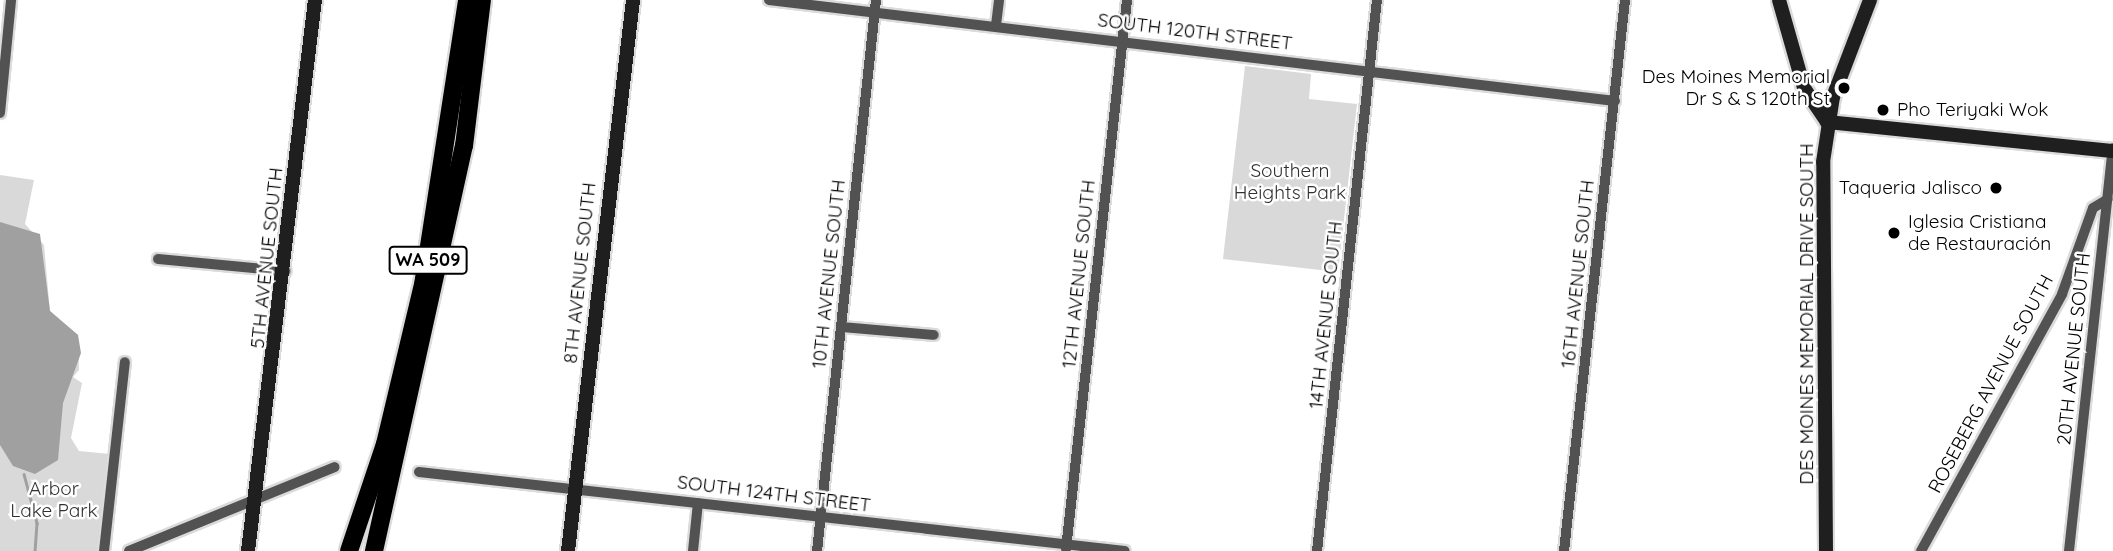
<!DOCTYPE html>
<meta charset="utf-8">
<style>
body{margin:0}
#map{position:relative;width:2113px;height:551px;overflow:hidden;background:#fff;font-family:Quicksand,sans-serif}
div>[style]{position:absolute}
.green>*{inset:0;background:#d9d9d9}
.water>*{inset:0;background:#a0a0a0}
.stream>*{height:2.5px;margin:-1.25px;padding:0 1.25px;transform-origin:1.25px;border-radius:1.25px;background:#a0a0a0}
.roads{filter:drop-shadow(2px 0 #dbdbdb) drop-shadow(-2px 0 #dbdbdb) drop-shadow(0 2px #dbdbdb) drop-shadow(0 -2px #dbdbdb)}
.street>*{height:10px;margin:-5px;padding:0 5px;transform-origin:5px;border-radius:5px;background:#525252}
.secondary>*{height:14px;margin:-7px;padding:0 7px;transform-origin:7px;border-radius:7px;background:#1f1f1f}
.highway>*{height:18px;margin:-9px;padding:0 9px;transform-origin:9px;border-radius:9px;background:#000}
.dots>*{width:19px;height:19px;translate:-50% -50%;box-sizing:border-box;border:4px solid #fff;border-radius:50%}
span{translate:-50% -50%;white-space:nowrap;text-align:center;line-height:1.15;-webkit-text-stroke:5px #fff;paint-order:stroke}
.shield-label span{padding:2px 5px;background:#fff;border:2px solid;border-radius:5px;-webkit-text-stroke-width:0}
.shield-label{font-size:18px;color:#000;font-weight:700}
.street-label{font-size:19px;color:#000}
.poi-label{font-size:19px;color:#000}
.right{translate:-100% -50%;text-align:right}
.left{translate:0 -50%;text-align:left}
.park-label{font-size:19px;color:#303030}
</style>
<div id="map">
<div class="green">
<i style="clip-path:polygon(1245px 66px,1311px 74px,1309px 99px,1357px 104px,1338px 272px,1223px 259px)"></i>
<i style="clip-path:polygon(0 175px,34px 180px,25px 224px,44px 245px,50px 311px,78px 335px,79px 370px,73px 377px,82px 383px,71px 438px,79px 451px,110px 454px,100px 551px,0 551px)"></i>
</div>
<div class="water">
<i style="clip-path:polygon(0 222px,40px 234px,50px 311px,78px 335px,81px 353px,63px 403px,58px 460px,35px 474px,13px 466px,0 445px)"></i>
</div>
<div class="stream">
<i style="left:24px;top:474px;width:51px;rotate:75.1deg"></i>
<i style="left:37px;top:523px;width:28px;rotate:94deg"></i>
</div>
<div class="roads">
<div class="street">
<i style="left:769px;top:0;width:852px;rotate:6.81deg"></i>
<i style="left:996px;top:25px;width:25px;rotate:-83deg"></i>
<i style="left:0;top:113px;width:114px;rotate:-84.4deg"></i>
<i style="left:158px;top:259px;width:128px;rotate:5.4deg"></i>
<i style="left:841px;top:327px;width:93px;rotate:4.9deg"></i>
<i style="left:419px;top:472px;width:710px;rotate:6.38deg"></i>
<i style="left:1066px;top:549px;width:552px;rotate:-83.66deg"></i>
<i style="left:104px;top:551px;width:190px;rotate:-83.7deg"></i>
<i style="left:129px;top:551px;width:222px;rotate:-22.2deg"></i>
<i style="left:693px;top:551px;width:48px;rotate:-84.1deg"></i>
<i style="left:817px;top:551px;width:554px;rotate:-83.89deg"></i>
<i style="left:1317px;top:551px;width:554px;rotate:-83.79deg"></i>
<i style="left:1564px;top:551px;width:554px;rotate:-83.68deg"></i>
<i style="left:1921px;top:551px;width:293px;rotate:-61.2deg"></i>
<i style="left:2062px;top:294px;width:91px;rotate:-70.2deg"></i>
<i style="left:2093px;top:208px;width:17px;rotate:-31deg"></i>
<i style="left:2069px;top:551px;width:405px;rotate:-83.8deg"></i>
</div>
<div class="secondary">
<i style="left:1779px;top:0;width:91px;rotate:74.1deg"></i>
<i style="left:1804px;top:88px;width:41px;rotate:55.9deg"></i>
<i style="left:1827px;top:122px;width:287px;rotate:5.8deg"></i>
<i style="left:248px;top:551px;width:555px;rotate:-83.07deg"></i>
<i style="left:568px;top:551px;width:555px;rotate:-83.27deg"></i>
<i style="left:1826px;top:551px;width:389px;rotate:-90.4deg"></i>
<i style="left:1823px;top:162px;width:66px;rotate:-81.3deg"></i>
<i style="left:1833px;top:97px;width:104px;rotate:-69.1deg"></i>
</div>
<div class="highway">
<i style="left:349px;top:551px;width:113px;rotate:-71.4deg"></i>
<i style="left:385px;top:444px;width:163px;rotate:-76.6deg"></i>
<i style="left:423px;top:285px;width:288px;rotate:-81.2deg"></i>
<i style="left:374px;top:551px;width:415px;rotate:-77.5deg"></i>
<i style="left:464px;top:146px;width:147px;rotate:-83deg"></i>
</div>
</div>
<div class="dots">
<i style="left:1844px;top:88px;background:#000"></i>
<i style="left:1883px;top:110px;background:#000"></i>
<i style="left:1996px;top:188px;background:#000"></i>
<i style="left:1894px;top:233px;background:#000"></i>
</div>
<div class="shield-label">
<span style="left:428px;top:260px">WA 509</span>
</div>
<div class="street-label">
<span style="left:1195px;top:32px;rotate:7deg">SOUTH 120TH STREET</span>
<span style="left:267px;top:258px;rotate:-84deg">5TH AVENUE SOUTH</span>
<span style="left:580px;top:273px;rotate:-84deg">8TH AVENUE SOUTH</span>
<span style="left:829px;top:274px;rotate:-84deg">10TH AVENUE SOUTH</span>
<span style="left:1079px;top:274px;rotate:-84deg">12TH AVENUE SOUTH</span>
<span style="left:1578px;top:274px;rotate:-84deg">16TH AVENUE SOUTH</span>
<span style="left:1807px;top:314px;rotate:-90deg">DES MOINES MEMORIAL DRIVE SOUTH</span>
<span style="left:1326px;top:315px;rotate:-84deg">14TH AVENUE SOUTH</span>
<span style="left:2074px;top:349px;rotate:-84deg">20TH AVENUE SOUTH</span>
<span style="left:1991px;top:384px;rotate:-62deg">ROSEBERG AVENUE SOUTH</span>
<span style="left:774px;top:494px;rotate:7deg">SOUTH 124TH STREET</span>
</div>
<div class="poi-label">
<span class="right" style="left:1830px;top:88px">Des Moines Memorial<br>Dr S &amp; S 120th St</span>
<span class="left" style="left:1897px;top:110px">Pho Teriyaki Wok</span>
<span class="right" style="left:1982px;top:188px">Taqueria Jalisco</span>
<span class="left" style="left:1908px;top:233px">Iglesia Cristiana<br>de Restauración</span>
</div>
<div class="park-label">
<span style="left:1290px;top:182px">Southern<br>Heights Park</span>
<span style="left:54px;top:500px">Arbor<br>Lake Park</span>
</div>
</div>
